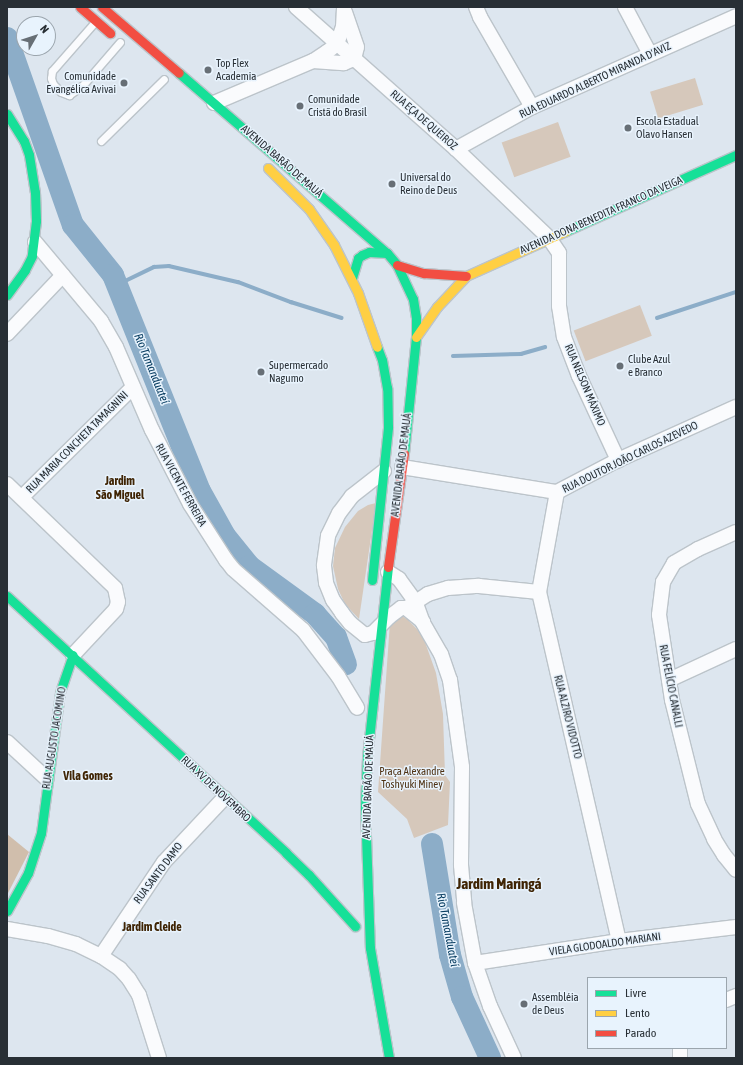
<!DOCTYPE html>
<meta charset="utf-8">
<style>
body{margin:0}
#map{position:relative;width:743px;height:1065px;overflow:hidden;background:#dde6ef;font-family:"Asap Condensed",sans-serif}
div>[style]{position:absolute}
.green>*{inset:0;background:#d6c8bb;transform-origin:0 0}
.forest>*{inset:0;background:#d0beac}
.stream>*{height:3.5px;margin:-1.75px;padding:0 1.75px;transform-origin:1.75px;border-radius:1.75px;background:#8cadc8}
.river>*{height:22px;margin:-11px;padding:0 11px;transform-origin:11px;border-radius:11px;background:#8cadc8}
.roads{filter:drop-shadow(1px 0 #bcc4ca) drop-shadow(-1px 0 #bcc4ca) drop-shadow(0 1px #bcc4ca) drop-shadow(0 -1px #bcc4ca)}
.lane>*{height:7px;margin:-3.5px;padding:0 3.5px;transform-origin:3.5px;border-radius:3.5px;background:#fafbfd}
.street>*{height:14px;margin:-7px;padding:0 7px;transform-origin:7px;border-radius:7px;background:#fafbfd}
.fast>*{height:9px;margin:-4.5px;padding:0 4.5px;transform-origin:4.5px;border-radius:4.5px;background:#16e098}
.slow>*{height:9px;margin:-4.5px;padding:0 4.5px;transform-origin:4.5px;border-radius:4.5px;background:#ffcf43}
.jam>*{height:9px;margin:-4.5px;padding:0 4.5px;transform-origin:4.5px;border-radius:4.5px;background:#f24e42}
.dots>*{width:11px;height:11px;translate:-50% -50%;box-sizing:border-box;border:2px solid #e8f3fd;border-radius:50%}
span{translate:-50% -50%;white-space:nowrap;text-align:center;line-height:1.15;-webkit-text-stroke:3px #e8f3fd;paint-order:stroke}
.poi-label{font-size:11px;color:#282f35}
.left{translate:0 -50%;text-align:left}
.right{translate:-100% -50%;text-align:right}
.street-label{font-size:11px;color:#282f35}
.park-label{font-size:11px;color:#4e3112}
.water-label{font-size:12px;color:#083d61;font-style:italic}
.neighbourhood-label{font-size:12px;color:#3f2404;font-weight:700}
.district-label{font-size:15px;color:#3f2404;font-weight:700}
.frame{position:absolute;inset:0;border:8px solid #282f35;pointer-events:none}
.legend{position:absolute;left:587px;top:977px;width:140px;height:72px;box-sizing:border-box;background:#e8f3fd;border:1px solid #9ba5ad;margin:0;padding:5px 7px;list-style:none;font-size:12px;color:#282f35}
.legend li{display:flex;align-items:center;gap:8px;height:20px}
.legend b{width:20px;border:1px solid #9ba5ad}
.north{position:absolute;left:16px;top:16px;width:40px;height:40px;box-sizing:border-box;background:#e8f3fd;border:1px solid #9ba5ad;border-radius:50%;rotate:51deg;font-size:11px;font-weight:700;line-height:16px;text-align:center;color:#282f35}
.north::after{content:'';display:block;margin:auto;width:14px;height:18px;background:#676f76;clip-path:polygon(50% 0,100% 100%,50% 72%,0 100%)}
</style>
<div id="map">
<div class="green">
<i style="left:695px;top:78px;width:28px;height:47px;rotate:73deg"></i>
<i style="left:558px;top:122px;width:37px;height:60px;rotate:70deg"></i>
<i style="left:640px;top:305px;width:33px;height:71px;rotate:69deg"></i>
<i style="clip-path:polygon(376px 503px,359px 619px,345px 604px,338px 589px,333px 566px,335px 548px,345px 527px,358px 511px,368px 505px)"></i>
<i style="clip-path:polygon(402px 616px,407px 619px,417px 629px,425px 642px,436px 673px,443px 714px,445px 775px,450px 782px,448px 825px,414px 838px,407px 819px,378px 792px,390px 622px)"></i>
</div>
<div class="forest">
<i style="clip-path:polygon(7px 834px,29px 852px,7px 895px)"></i>
</div>
<div class="stream">
<i style="left:117px;top:285px;width:41px;rotate:-25.9deg"></i>
<i style="left:154px;top:267px;width:15px;rotate:-4deg"></i>
<i style="left:169px;top:266px;width:71px;rotate:13.1deg"></i>
<i style="left:238px;top:282px;width:57px;rotate:20.7deg"></i>
<i style="left:291px;top:302px;width:53px;rotate:17.4deg"></i>
<i style="left:657px;top:318px;width:83px;rotate:-18.2deg"></i>
<i style="left:453px;top:356px;width:68px;rotate:-1.7deg"></i>
<i style="left:521px;top:354px;width:25px;rotate:-16deg"></i>
</div>
<div class="river">
<i style="left:7px;top:38px;width:198px;rotate:70.6deg"></i>
<i style="left:73px;top:225px;width:64px;rotate:51.3deg"></i>
<i style="left:113px;top:275px;width:233px;rotate:68.1deg"></i>
<i style="left:200px;top:491px;width:51px;rotate:60.9deg"></i>
<i style="left:225px;top:536px;width:38px;rotate:51deg"></i>
<i style="left:249px;top:566px;width:82px;rotate:36deg"></i>
<i style="left:315px;top:614px;width:31px;rotate:48deg"></i>
<i style="left:336px;top:637px;width:29px;rotate:70deg"></i>
<i style="left:432px;top:844px;width:112px;rotate:80.8deg"></i>
<i style="left:450px;top:955px;width:44px;rotate:74.1deg"></i>
<i style="left:462px;top:997px;width:67px;rotate:65.3deg"></i>
</div>
<div class="roads">
<div class="lane">
<i style="left:94px;top:23px;width:64px;rotate:131.2deg"></i>
<i style="left:52px;top:71px;width:7px;rotate:98deg"></i>
<i style="left:51px;top:78px;width:6px;rotate:72deg"></i>
<i style="left:53px;top:84px;width:11px;rotate:45deg"></i>
<i style="left:61px;top:92px;width:9px;rotate:21deg"></i>
<i style="left:69px;top:95px;width:16px;rotate:-35deg"></i>
<i style="left:82px;top:86px;width:58px;rotate:-49.2deg"></i>
<i style="left:101px;top:141px;width:88px;rotate:-44.5deg"></i>
</div>
<div class="street">
<i style="left:296px;top:7px;width:214px;rotate:41.6deg"></i>
<i style="left:456px;top:149px;width:129px;rotate:43.7deg"></i>
<i style="left:549px;top:238px;width:18px;rotate:56deg"></i>
<i style="left:559px;top:253px;width:53px;rotate:90deg"></i>
<i style="left:559px;top:306px;width:31px;rotate:81deg"></i>
<i style="left:564px;top:337px;width:42px;rotate:69deg"></i>
<i style="left:579px;top:376px;width:93px;rotate:65.1deg"></i>
<i style="left:476px;top:7px;width:11px;rotate:68deg"></i>
<i style="left:480px;top:17px;width:104px;rotate:60deg"></i>
<i style="left:625px;top:7px;width:53px;rotate:62deg"></i>
<i style="left:313px;top:61px;width:31px;rotate:4deg"></i>
<i style="left:344px;top:63px;width:11px;rotate:-22deg"></i>
<i style="left:354px;top:59px;width:12px;rotate:-76deg"></i>
<i style="left:357px;top:47px;width:37px;rotate:-109deg"></i>
<i style="left:214px;top:103px;width:108px;rotate:-23deg"></i>
<i style="left:313px;top:61px;width:17px;rotate:-33deg"></i>
<i style="left:327px;top:52px;width:13px;rotate:-39deg"></i>
<i style="left:337px;top:44px;width:18px;rotate:-71deg"></i>
<i style="left:343px;top:27px;width:18px;rotate:-87deg"></i>
<i style="left:456px;top:149px;width:87px;rotate:-28.9deg"></i>
<i style="left:532px;top:107px;width:223px;rotate:-24deg"></i>
<i style="left:35px;top:242px;width:103px;rotate:50.1deg"></i>
<i style="left:101px;top:321px;width:30px;rotate:60deg"></i>
<i style="left:116px;top:347px;width:90px;rotate:66.6deg"></i>
<i style="left:152px;top:430px;width:83px;rotate:62.8deg"></i>
<i style="left:190px;top:504px;width:67px;rotate:57.3deg"></i>
<i style="left:226px;top:560px;width:11px;rotate:52deg"></i>
<i style="left:233px;top:569px;width:93px;rotate:41.1deg"></i>
<i style="left:303px;top:630px;width:58px;rotate:52.7deg"></i>
<i style="left:338px;top:676px;width:37px;rotate:59deg"></i>
<i style="left:7px;top:334px;width:81px;rotate:-46.5deg"></i>
<i style="left:402px;top:467px;width:157px;rotate:9.2deg"></i>
<i style="left:557px;top:492px;width:69px;rotate:-27.7deg"></i>
<i style="left:618px;top:460px;width:129px;rotate:-24.2deg"></i>
<i style="left:384px;top:471px;width:41px;rotate:142deg"></i>
<i style="left:352px;top:496px;width:21px;rotate:127deg"></i>
<i style="left:339px;top:513px;width:25px;rotate:116deg"></i>
<i style="left:328px;top:536px;width:30px;rotate:98deg"></i>
<i style="left:324px;top:566px;width:17px;rotate:83deg"></i>
<i style="left:326px;top:583px;width:18px;rotate:68deg"></i>
<i style="left:333px;top:600px;width:16px;rotate:55deg"></i>
<i style="left:342px;top:613px;width:13px;rotate:51deg"></i>
<i style="left:350px;top:623px;width:19px;rotate:39deg"></i>
<i style="left:365px;top:635px;width:8px;rotate:-14deg"></i>
<i style="left:373px;top:633px;width:23px;rotate:-45deg"></i>
<i style="left:389px;top:617px;width:15px;rotate:-37deg"></i>
<i style="left:401px;top:608px;width:5px"></i>
<i style="left:406px;top:608px;width:22px;rotate:39deg"></i>
<i style="left:7px;top:484px;width:150px;rotate:43.9deg"></i>
<i style="left:115px;top:588px;width:14px;rotate:78deg"></i>
<i style="left:118px;top:602px;width:7px;rotate:106deg"></i>
<i style="left:116px;top:609px;width:63px;rotate:133.1deg"></i>
<i style="left:557px;top:492px;width:102px;rotate:100.2deg"></i>
<i style="left:539px;top:592px;width:358px;rotate:77.1deg"></i>
<i style="left:22px;top:497px;width:156px;rotate:-44.7deg"></i>
<i style="left:736px;top:532px;width:42px;rotate:155.9deg"></i>
<i style="left:698px;top:549px;width:28px;rotate:150deg"></i>
<i style="left:674px;top:563px;width:22px;rotate:120deg"></i>
<i style="left:663px;top:582px;width:33px;rotate:97deg"></i>
<i style="left:659px;top:615px;width:86px;rotate:81.3deg"></i>
<i style="left:672px;top:700px;width:107px;rotate:76deg"></i>
<i style="left:698px;top:804px;width:38px;rotate:65deg"></i>
<i style="left:714px;top:839px;width:19px;rotate:58deg"></i>
<i style="left:724px;top:855px;width:19px;rotate:51deg"></i>
<i style="left:388px;top:572px;width:13px;rotate:32deg"></i>
<i style="left:399px;top:579px;width:27px;rotate:54deg"></i>
<i style="left:415px;top:601px;width:23px;rotate:70deg"></i>
<i style="left:423px;top:623px;width:36px;rotate:60deg"></i>
<i style="left:441px;top:654px;width:28px;rotate:71deg"></i>
<i style="left:450px;top:680px;width:88px;rotate:82.1deg"></i>
<i style="left:462px;top:767px;width:98px;rotate:90.6deg"></i>
<i style="left:461px;top:865px;width:38px;rotate:85deg"></i>
<i style="left:464px;top:903px;width:61px;rotate:79.6deg"></i>
<i style="left:475px;top:963px;width:46px;rotate:70.8deg"></i>
<i style="left:490px;top:1006px;width:57px;rotate:65.2deg"></i>
<i style="left:408px;top:607px;width:24px;rotate:-33deg"></i>
<i style="left:428px;top:594px;width:21px;rotate:-17deg"></i>
<i style="left:448px;top:588px;width:31px;rotate:-4deg"></i>
<i style="left:479px;top:586px;width:60px;rotate:5.7deg"></i>
<i style="left:669px;top:680px;width:74px;rotate:-24.8deg"></i>
<i style="left:7px;top:742px;width:54px;rotate:42.8deg"></i>
<i style="left:7px;top:929px;width:42px;rotate:9.7deg"></i>
<i style="left:48px;top:936px;width:29px;rotate:16deg"></i>
<i style="left:76px;top:944px;width:28px;rotate:26deg"></i>
<i style="left:101px;top:956px;width:23px;rotate:34deg"></i>
<i style="left:120px;top:969px;width:13px;rotate:48deg"></i>
<i style="left:129px;top:979px;width:19px;rotate:58deg"></i>
<i style="left:139px;top:995px;width:66px;rotate:72.4deg"></i>
<i style="left:101px;top:956px;width:113px;rotate:-56.2deg"></i>
<i style="left:164px;top:862px;width:88px;rotate:-46.8deg"></i>
<i style="left:475px;top:963px;width:146px;rotate:-8.7deg"></i>
<i style="left:619px;top:941px;width:118px;rotate:-6.8deg"></i>
<i style="left:726px;top:1000px;width:11px;rotate:-22deg"></i>
<i style="left:680px;top:1058px;width:10px;rotate:-90deg"></i>
</div>
<div class="fast">
<i style="left:179px;top:73px;width:275px;rotate:40.9deg"></i>
<i style="left:387px;top:253px;width:16px;rotate:50deg"></i>
<i style="left:397px;top:265px;width:38px;rotate:65deg"></i>
<i style="left:413px;top:299px;width:18px;rotate:81deg"></i>
<i style="left:416px;top:317px;width:20px;rotate:90deg"></i>
<i style="left:416px;top:337px;width:117px;rotate:95.9deg"></i>
<i style="left:7px;top:114px;width:32px;rotate:58deg"></i>
<i style="left:24px;top:141px;width:15px;rotate:70deg"></i>
<i style="left:29px;top:155px;width:37px;rotate:81deg"></i>
<i style="left:35px;top:192px;width:29px;rotate:88deg"></i>
<i style="left:36px;top:221px;width:35px;rotate:97deg"></i>
<i style="left:32px;top:256px;width:16px;rotate:117deg"></i>
<i style="left:25px;top:270px;width:31px;rotate:126deg"></i>
<i style="left:566px;top:231px;width:186px;rotate:-24.1deg"></i>
<i style="left:352px;top:278px;width:21px;rotate:-73deg"></i>
<i style="left:358px;top:258px;width:5px;rotate:-37deg"></i>
<i style="left:362px;top:255px;width:8px;rotate:-23deg"></i>
<i style="left:369px;top:252px;width:18px;rotate:3deg"></i>
<i style="left:388px;top:567px;width:192px;rotate:96.3deg"></i>
<i style="left:367px;top:758px;width:49px;rotate:92.3deg"></i>
<i style="left:365px;top:807px;width:141px;rotate:88deg"></i>
<i style="left:370px;top:948px;width:112px;rotate:80.2deg"></i>
<i style="left:372px;top:580px;width:154px;rotate:-84deg"></i>
<i style="left:388px;top:427px;width:39px;rotate:-91deg"></i>
<i style="left:387px;top:388px;width:28px;rotate:-100deg"></i>
<i style="left:382px;top:360px;width:14px;rotate:-111deg"></i>
<i style="left:7px;top:596px;width:379px;rotate:42.6deg"></i>
<i style="left:286px;top:853px;width:32px;rotate:44deg"></i>
<i style="left:309px;top:875px;width:69px;rotate:48deg"></i>
<i style="left:7px;top:911px;width:43px;rotate:-61.1deg"></i>
<i style="left:28px;top:873px;width:42px;rotate:-72deg"></i>
<i style="left:41px;top:833px;width:142px;rotate:-82.3deg"></i>
<i style="left:60px;top:692px;width:39px;rotate:-71deg"></i>
</div>
<div class="slow">
<i style="left:268px;top:168px;width:58px;rotate:45deg"></i>
<i style="left:309px;top:209px;width:44px;rotate:55.2deg"></i>
<i style="left:334px;top:245px;width:54px;rotate:63.4deg"></i>
<i style="left:358px;top:293px;width:57px;rotate:70.6deg"></i>
<i style="left:416px;top:337px;width:37px;rotate:-55deg"></i>
<i style="left:437px;top:307px;width:42px;rotate:-46.9deg"></i>
<i style="left:466px;top:276px;width:110px;rotate:-24.2deg"></i>
</div>
<div class="jam">
<i style="left:80px;top:7px;width:40px;rotate:41deg"></i>
<i style="left:102px;top:7px;width:101px;rotate:40.6deg"></i>
<i style="left:397px;top:265px;width:28px;rotate:17deg"></i>
<i style="left:424px;top:273px;width:42px;rotate:4.1deg"></i>
<i style="left:388px;top:567px;width:115px;rotate:-82deg"></i>
</div>
</div>
<div class="dots">
<i style="left:208px;top:70px;background:#676f76"></i>
<i style="left:124px;top:83px;background:#676f76"></i>
<i style="left:300px;top:106px;background:#676f76"></i>
<i style="left:628px;top:128px;background:#676f76"></i>
<i style="left:392px;top:184px;background:#676f76"></i>
<i style="left:620px;top:366px;background:#676f76"></i>
<i style="left:261px;top:372px;background:#676f76"></i>
<i style="left:524px;top:1004px;background:#676f76"></i>
</div>
<div class="poi-label">
<span class="left" style="left:216px;top:70px">Top Flex<br>Academia</span>
<span class="right" style="left:116px;top:83px">Comunidade<br>Evangélica Avivai</span>
<span class="left" style="left:308px;top:106px">Comunidade<br>Cristã do Brasil</span>
<span class="left" style="left:636px;top:128px">Escola Estadual<br>Olavo Hansen</span>
<span class="left" style="left:400px;top:184px">Universal do<br>Reino de Deus</span>
<span class="left" style="left:628px;top:366px">Clube Azul<br>e Branco</span>
<span class="left" style="left:269px;top:372px">Supermercado<br>Nagumo</span>
<span class="left" style="left:532px;top:1004px">Assembléia<br>de Deus</span>
</div>
<div class="street-label">
<span style="left:595px;top:80px;rotate:-25deg">RUA EDUARDO ALBERTO MIRANDA D'AVIZ</span>
<span style="left:424px;top:120px;rotate:41deg">RUA EÇA DE QUEIROZ</span>
<span style="left:282px;top:161px;rotate:41deg">AVENIDA BARÃO DE MAUÁ</span>
<span style="left:601px;top:215px;rotate:-24deg">AVENIDA DONA BENEDITA FRANCO DA VEIGA</span>
<span style="left:585px;top:385px;rotate:67deg">RUA NELSON MÁXIMO</span>
<span style="left:77px;top:442px;rotate:-45deg">RUA MARIA CONCHETA TAMAGNINI</span>
<span style="left:630px;top:457px;rotate:-26deg">RUA DOUTOR JOÃO CARLOS AZEVEDO</span>
<span style="left:401px;top:465px;rotate:-83deg">AVENIDA BARÃO DE MAUÁ</span>
<span style="left:181px;top:485px;rotate:61deg">RUA VICENTE FERREIRA</span>
<span style="left:671px;top:686px;rotate:79deg">RUA FELÍCIO CANALLI</span>
<span style="left:568px;top:717px;rotate:76deg">RUA ALZIRO VIDOTTO</span>
<span style="left:54px;top:738px;rotate:-81deg">RUA AUGUSTO JACOMINO</span>
<span style="left:368px;top:787px;rotate:-88deg">AVENIDA BARÃO DE MAUÁ</span>
<span style="left:216px;top:789px;rotate:43deg">RUA XV DE NOVEMBRO</span>
<span style="left:158px;top:873px;rotate:-53deg">RUA SANTO DAMO</span>
<span style="left:605px;top:944px;rotate:-8deg">VIELA GLODOALDO MARIANI</span>
</div>
<div class="park-label">
<span style="left:412px;top:778px">Praça Alexandre<br>Toshyuki Miney</span>
</div>
<div class="water-label">
<span style="left:151px;top:369px;rotate:68deg">Rio Tamanduateí</span>
<span style="left:447px;top:930px;rotate:79deg">Rio Tamanduateí</span>
</div>
<div class="neighbourhood-label">
<span style="left:120px;top:489px">Jardim<br>São Miguel</span>
<span style="left:88px;top:777px">Vila Gomes</span>
<span style="left:152px;top:928px">Jardim Cleide</span>
</div>
<div class="district-label">
<span style="left:499px;top:884px">Jardim Maringá</span>
</div>
<div class="frame"></div>
<ul class="legend">
<li><b style="height:5px;background:#16e098"></b>Livre</li>
<li><b style="height:5px;background:#ffcf43"></b>Lento</li>
<li><b style="height:5px;background:#f24e42"></b>Parado</li>
</ul>
<div class="north">N</div>
</div>
